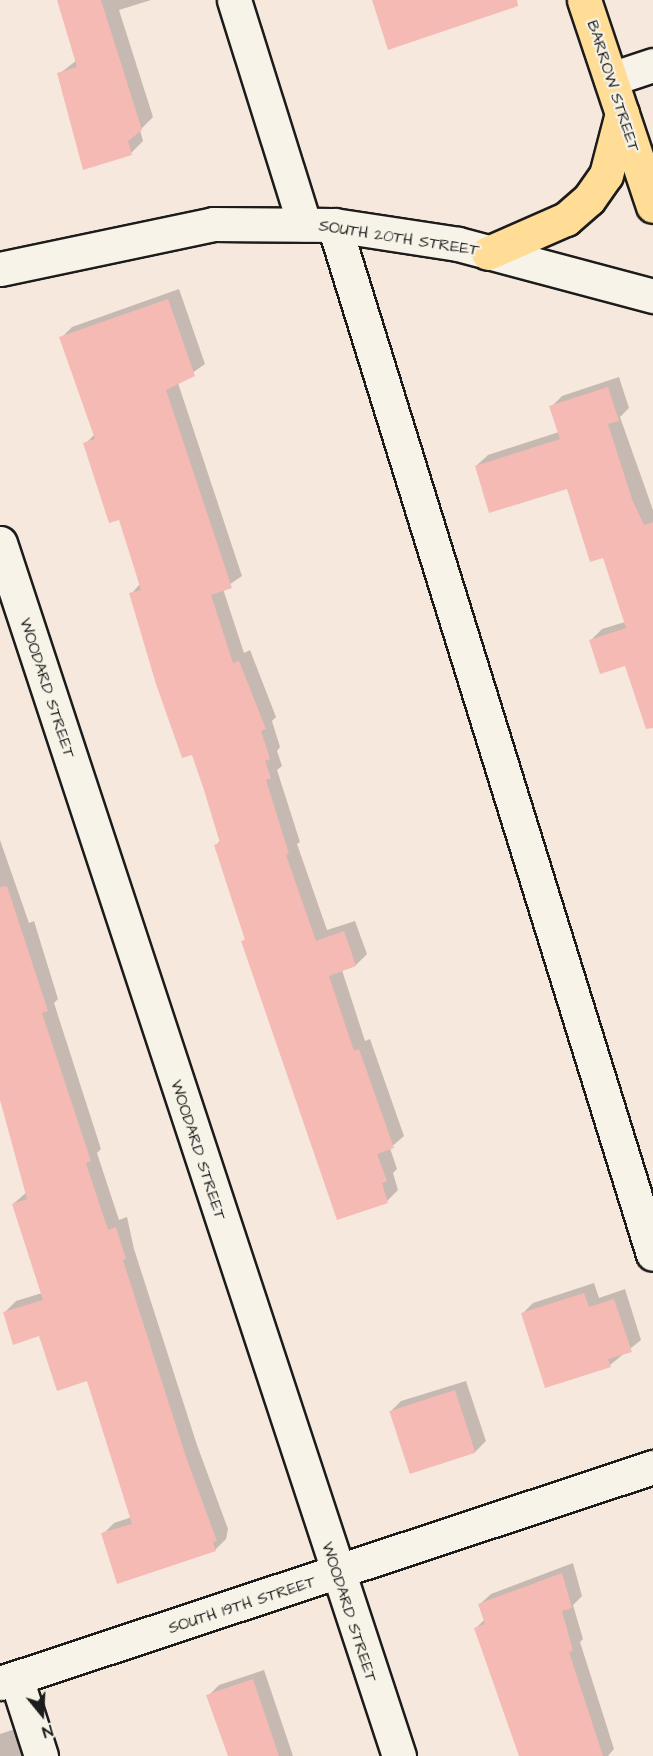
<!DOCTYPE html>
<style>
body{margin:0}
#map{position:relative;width:653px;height:1756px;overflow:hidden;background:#f7e8de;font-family:"Architects Daughter",sans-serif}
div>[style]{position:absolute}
.shadow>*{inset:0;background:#0003}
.building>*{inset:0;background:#f6bab4;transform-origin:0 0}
.roads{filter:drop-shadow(2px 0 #1c1c1c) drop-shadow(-2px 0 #1c1c1c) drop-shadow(0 2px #1c1c1c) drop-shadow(0 -2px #1c1c1c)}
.minor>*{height:33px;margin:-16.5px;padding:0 16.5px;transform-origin:16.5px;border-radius:16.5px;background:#f7f3e8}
.major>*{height:33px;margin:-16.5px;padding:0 16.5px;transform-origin:16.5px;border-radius:16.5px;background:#ffdd96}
span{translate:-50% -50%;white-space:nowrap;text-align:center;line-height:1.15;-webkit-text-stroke:4.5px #f7f3e8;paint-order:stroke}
.street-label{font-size:16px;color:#1c1c1c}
.north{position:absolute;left:12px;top:1684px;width:60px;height:60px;-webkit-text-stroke:4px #f7f3e8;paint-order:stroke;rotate:162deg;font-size:16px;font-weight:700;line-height:24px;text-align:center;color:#1c1c1c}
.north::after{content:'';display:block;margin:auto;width:21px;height:27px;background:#1c1c1c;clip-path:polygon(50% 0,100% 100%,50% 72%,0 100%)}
</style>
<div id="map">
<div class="shadow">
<i style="clip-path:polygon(59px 0,151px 0,119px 10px,153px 117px,140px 130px,143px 141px,131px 153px,59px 74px,77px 60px)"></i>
<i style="clip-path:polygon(179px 289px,205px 364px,178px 383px,242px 576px,223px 589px,244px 653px,250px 650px,276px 717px,272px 721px,280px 747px,277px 751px,282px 766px,277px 770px,300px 842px,297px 844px,327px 930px,355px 921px,367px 954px,356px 965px,342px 970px,365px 1041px,370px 1039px,404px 1136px,390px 1148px,397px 1169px,393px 1173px,398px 1190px,387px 1201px,243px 941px,246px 938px,216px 845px,221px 840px,193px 753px,131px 594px,140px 584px,120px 518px,85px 444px,95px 434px,61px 338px,72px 327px)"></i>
<i style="clip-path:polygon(619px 377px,629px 408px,620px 417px,653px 510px,653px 698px,626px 664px,591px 640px,602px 629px,625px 622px,604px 556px,568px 487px,476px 466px,488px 455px,559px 432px,551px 407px,562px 396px)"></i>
<i style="clip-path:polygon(0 840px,29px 923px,34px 921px,58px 999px,54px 1003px,101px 1149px,97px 1153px,119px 1220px,127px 1217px,134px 1249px,197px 1445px,228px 1529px,226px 1539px,215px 1550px,103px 1534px,114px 1523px,132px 1517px,88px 1379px,40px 1334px,5px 1312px,16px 1301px,42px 1293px,13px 1204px,27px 1192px,0 1095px)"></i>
<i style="clip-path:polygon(594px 1283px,599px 1298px,625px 1289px,641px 1340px,610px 1365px,523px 1313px,533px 1303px)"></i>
<i style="clip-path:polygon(466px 1381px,486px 1441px,475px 1452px,390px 1412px,401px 1401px)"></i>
<i style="clip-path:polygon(573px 1563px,582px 1596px,573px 1605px,583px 1639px,580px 1642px,614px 1749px,608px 1756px,521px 1756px,476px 1628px,485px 1619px,480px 1604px,491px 1594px)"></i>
<i style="clip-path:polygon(264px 1670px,293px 1756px,229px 1756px,208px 1696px,219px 1685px)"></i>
<i style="clip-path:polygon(33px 1723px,44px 1756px,0 1756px,0 1734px)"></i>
</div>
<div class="building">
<i style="clip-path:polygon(57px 0,101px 0,142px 130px,128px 141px,132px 155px,83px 170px,57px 73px,77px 67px)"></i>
<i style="clip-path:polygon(372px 0,517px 0,518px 6px,388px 50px)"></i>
<i style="clip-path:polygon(168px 299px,195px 376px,166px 390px,232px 588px,211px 595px,233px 663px,239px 661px,266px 729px,261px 731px,270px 759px,265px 761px,271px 778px,266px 780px,289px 854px,286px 855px,316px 941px,344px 931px,356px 966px,329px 976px,354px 1051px,359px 1049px,394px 1148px,377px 1154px,387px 1181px,382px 1183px,388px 1203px,337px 1220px,241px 941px,245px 940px,214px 845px,220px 843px,204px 790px,192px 755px,182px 758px,156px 684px,129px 593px,141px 590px,119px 520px,109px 523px,83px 443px,95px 439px,59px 337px)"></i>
<i style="clip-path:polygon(608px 387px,619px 421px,608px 424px,632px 499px,644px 525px,653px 522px,653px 728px,646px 729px,625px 666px,600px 674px,589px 640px,626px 628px,603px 558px,590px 562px,567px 489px,489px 513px,475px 466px,560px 439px,549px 406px)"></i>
<i style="clip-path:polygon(7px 886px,48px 1011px,42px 1013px,91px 1161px,86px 1163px,108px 1230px,116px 1227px,126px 1259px,123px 1260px,186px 1457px,217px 1541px,213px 1542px,216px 1551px,117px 1584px,101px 1533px,132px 1524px,87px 1381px,57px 1391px,39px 1336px,13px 1345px,3px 1312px,43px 1300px,12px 1204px,27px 1199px,0 1100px,0 887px)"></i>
<i style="clip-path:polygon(584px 1293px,589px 1307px,614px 1299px,632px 1352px,608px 1359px,611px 1367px,545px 1388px,521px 1313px)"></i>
<i style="left:455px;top:1390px;width:66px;height:69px;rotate:72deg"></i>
<i style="clip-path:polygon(562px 1573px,572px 1608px,562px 1611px,573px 1651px,569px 1652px,603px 1756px,519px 1756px,474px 1628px,485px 1624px,478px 1604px)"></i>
<i style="clip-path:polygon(253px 1679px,279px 1756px,228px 1756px,206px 1695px)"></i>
</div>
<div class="roads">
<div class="minor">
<i style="left:234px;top:0;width:235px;rotate:72.6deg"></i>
<i style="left:611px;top:79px;width:44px;rotate:-18.4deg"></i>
<i style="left:334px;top:225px;width:1077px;rotate:72.78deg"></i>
<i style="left:0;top:269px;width:218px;rotate:-11.9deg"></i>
<i style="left:213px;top:224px;width:121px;rotate:0.5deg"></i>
<i style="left:334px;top:225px;width:125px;rotate:8.7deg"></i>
<i style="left:458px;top:244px;width:202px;rotate:14.9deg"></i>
<i style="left:0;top:543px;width:1277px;rotate:71.79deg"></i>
<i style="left:16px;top:1678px;width:82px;rotate:72.2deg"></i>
<i style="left:0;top:1683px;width:688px;rotate:-18.3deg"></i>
</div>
<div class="major">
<i style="left:584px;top:0;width:217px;rotate:71.5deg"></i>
<i style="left:488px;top:253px;width:85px;rotate:-23.6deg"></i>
<i style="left:566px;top:219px;width:30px;rotate:-41deg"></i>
<i style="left:589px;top:199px;width:29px;rotate:-55deg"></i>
<i style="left:606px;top:175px;width:64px;rotate:-75.5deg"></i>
</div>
</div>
<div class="street-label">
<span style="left:613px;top:86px;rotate:72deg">BARROW STREET</span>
<span style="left:399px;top:238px;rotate:9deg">SOUTH 20TH STREET</span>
<span style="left:47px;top:688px;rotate:72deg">WOODARD STREET</span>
<span style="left:198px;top:1150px;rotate:72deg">WOODARD STREET</span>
<span style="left:242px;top:1605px;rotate:-18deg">SOUTH 19TH STREET</span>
<span style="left:349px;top:1612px;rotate:72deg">WOODARD STREET</span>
</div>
<div class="north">N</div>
</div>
